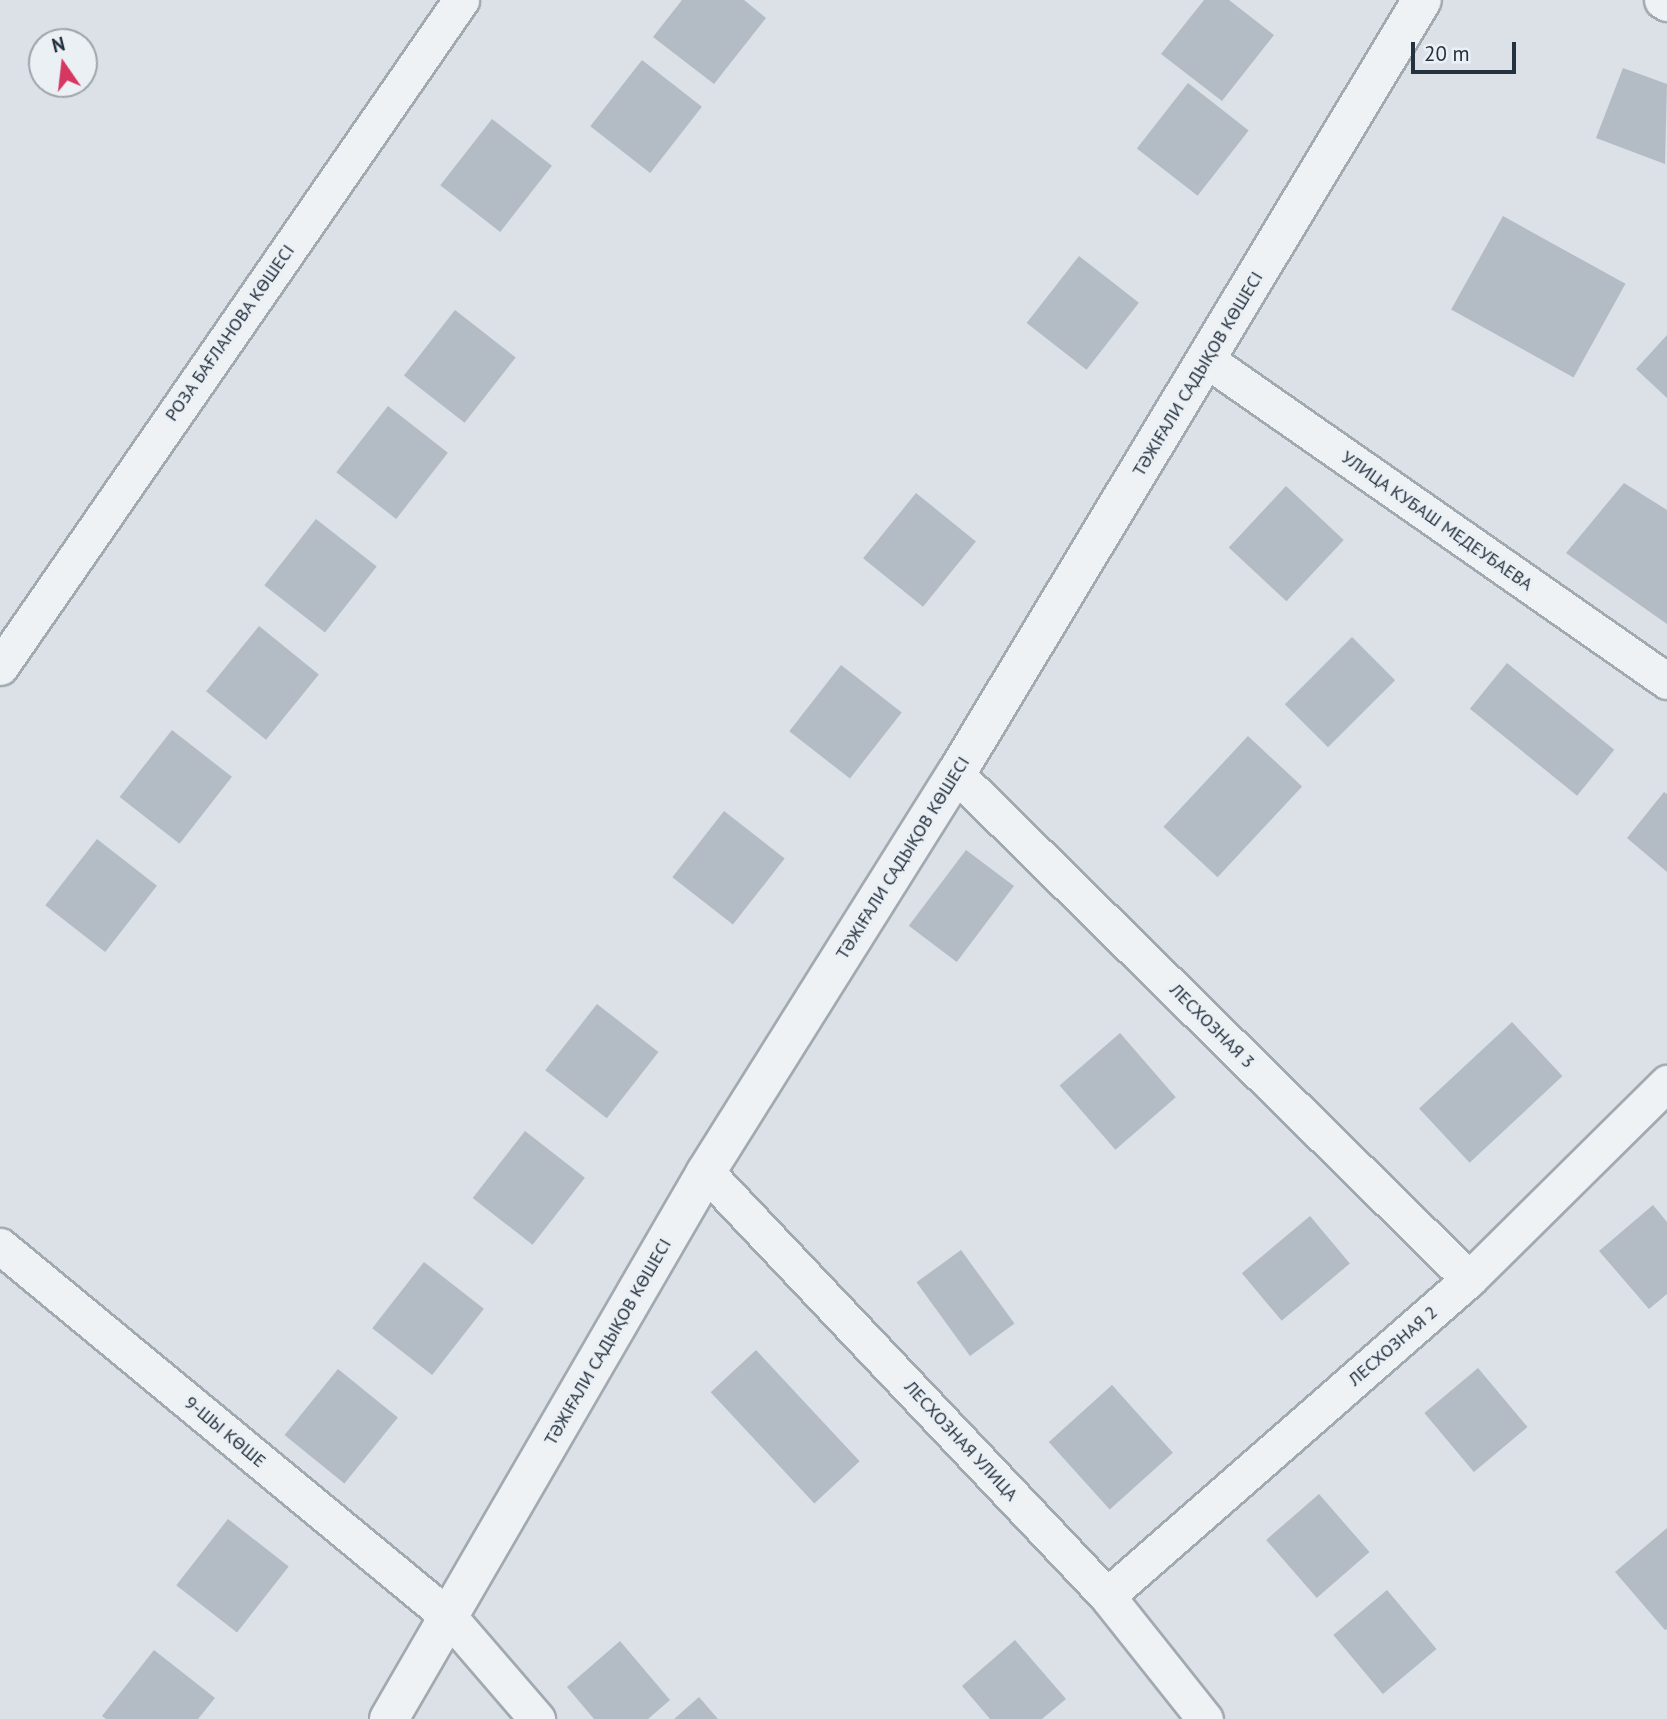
<!DOCTYPE html>
<meta charset="utf-8">
<style>
body{margin:0}
#map{position:relative;width:1667px;height:1719px;overflow:hidden;background:#dce1e7;font-family:"PT Sans",sans-serif}
div>[style]{position:absolute}
.building>*{inset:0;background:#b3bbc4;transform-origin:0 0}
.roads{filter:drop-shadow(2px 0 #a1a9b1) drop-shadow(-2px 0 #a1a9b1) drop-shadow(0 2px #a1a9b1) drop-shadow(0 -2px #a1a9b1)}
.minor>*{height:35px;margin:-17.5px;padding:0 17.5px;transform-origin:17.5px;border-radius:17.5px;background:#eef2f5}
.tertiary>*{height:38px;margin:-19px;padding:0 19px;transform-origin:19px;border-radius:19px;background:#eef2f5}
span{translate:-50% -50%;white-space:nowrap;text-align:center;line-height:1.15;-webkit-text-stroke:6px #ebf0f5;paint-order:stroke}
.street-label{font-size:18px;color:#25313e}
.north{position:absolute;left:28px;top:28px;width:70px;height:70px;box-sizing:border-box;background:#ebf0f5;border:2px solid #9ca4ac;border-radius:50%;rotate:346deg;font-size:19px;font-weight:700;line-height:28px;text-align:center;color:#25313e}
.north::after{content:'';display:block;margin:auto;width:24px;height:32px;background:#d53761;clip-path:polygon(50% 0,100% 100%,50% 72%,0 100%)}
.scale{position:absolute;left:1411px;top:42px;width:105px;height:32px;box-sizing:border-box;border:4px solid #25313e;border-top:0;padding-left:9px;font-size:21px;line-height:24px;white-space:nowrap;color:#25313e;-webkit-text-stroke:5px #ebf0f5;paint-order:stroke}
</style>
<div id="map">
<div class="building">
<i style="clip-path:polygon(682px 0,744px 0,766px 18px,714px 84px,653px 37px)"></i>
<i style="clip-path:polygon(1204px 0,1229px 0,1274px 35px,1222px 101px,1161px 54px)"></i>
<i style="left:642px;top:60px;width:76px;height:84px;rotate:38deg"></i>
<i style="clip-path:polygon(1623px 68px,1667px 84px,1665px 164px,1596px 138px)"></i>
<i style="left:1188px;top:83px;width:77px;height:83px;rotate:38deg"></i>
<i style="left:492px;top:119px;width:76px;height:84px;rotate:38deg"></i>
<i style="left:1503px;top:216px;width:140px;height:107px;rotate:29deg"></i>
<i style="left:1079px;top:256px;width:76px;height:85px;rotate:38deg"></i>
<i style="left:455px;top:310px;width:77px;height:83px;rotate:38deg"></i>
<i style="clip-path:polygon(1667px 335px,1667px 398px,1636px 369px)"></i>
<i style="left:388px;top:406px;width:76px;height:84px;rotate:38deg"></i>
<i style="clip-path:polygon(1624px 483px,1667px 510px,1667px 624px,1566px 553px)"></i>
<i style="left:1286px;top:486px;width:79px;height:84px;rotate:43deg"></i>
<i style="left:916px;top:493px;width:77px;height:84px;rotate:39deg"></i>
<i style="left:316px;top:519px;width:77px;height:84px;rotate:38deg"></i>
<i style="left:259px;top:626px;width:77px;height:84px;rotate:39deg"></i>
<i style="left:1352px;top:637px;width:61px;height:95px;rotate:45deg"></i>
<i style="left:1507px;top:663px;width:138px;height:59px;rotate:39deg"></i>
<i style="left:841px;top:665px;width:77px;height:84px;rotate:38deg"></i>
<i style="left:172px;top:730px;width:76px;height:85px;rotate:38deg"></i>
<i style="left:1248px;top:736px;width:74px;height:124px;rotate:43deg"></i>
<i style="clip-path:polygon(1664px 792px,1667px 794px,1667px 872px,1627px 838px)"></i>
<i style="left:724px;top:811px;width:77px;height:84px;rotate:38deg"></i>
<i style="left:97px;top:839px;width:76px;height:84px;rotate:38deg"></i>
<i style="left:966px;top:850px;width:60px;height:95px;rotate:37deg"></i>
<i style="left:597px;top:1004px;width:78px;height:84px;rotate:38deg"></i>
<i style="left:1512px;top:1022px;width:74px;height:127px;rotate:47deg"></i>
<i style="left:1120px;top:1033px;width:85px;height:80px;rotate:49deg"></i>
<i style="left:525px;top:1131px;width:76px;height:85px;rotate:38deg"></i>
<i style="clip-path:polygon(1653px 1205px,1667px 1222px,1667px 1294px,1649px 1309px,1599px 1251px)"></i>
<i style="left:1310px;top:1216px;width:62px;height:89px;rotate:50deg"></i>
<i style="left:961px;top:1250px;width:91px;height:55px;rotate:54deg"></i>
<i style="left:424px;top:1262px;width:76px;height:84px;rotate:38deg"></i>
<i style="left:756px;top:1350px;width:152px;height:62px;rotate:47deg"></i>
<i style="left:1478px;top:1368px;width:77px;height:70px;rotate:50deg"></i>
<i style="left:338px;top:1369px;width:77px;height:85px;rotate:39deg"></i>
<i style="left:1112px;top:1385px;width:91px;height:85px;rotate:48deg"></i>
<i style="left:1319px;top:1494px;width:77px;height:70px;rotate:49deg"></i>
<i style="left:228px;top:1519px;width:77px;height:84px;rotate:38deg"></i>
<i style="clip-path:polygon(1667px 1528px,1667px 1629px,1665px 1630px,1615px 1572px)"></i>
<i style="left:1387px;top:1590px;width:77px;height:70px;rotate:50deg"></i>
<i style="clip-path:polygon(1015px 1640px,1066px 1699px,1042px 1719px,990px 1719px,962px 1686px)"></i>
<i style="clip-path:polygon(620px 1641px,670px 1700px,648px 1719px,594px 1719px,567px 1687px)"></i>
<i style="clip-path:polygon(154px 1650px,215px 1698px,198px 1719px,106px 1719px,102px 1716px)"></i>
<i style="clip-path:polygon(699px 1697px,718px 1719px,674px 1719px)"></i>
</div>
<div class="roads">
<div class="minor">
<i style="left:1662px;top:0;width:6px;rotate:31deg"></i>
<i style="left:1207px;top:360px;width:561px;rotate:34.91deg"></i>
<i style="left:0;top:667px;width:811px;rotate:-55.35deg"></i>
<i style="left:956px;top:774px;width:720px;rotate:44.55deg"></i>
<i style="left:706px;top:1172px;width:584px;rotate:46.6deg"></i>
<i style="left:1107px;top:1596px;width:157px;rotate:51.5deg"></i>
<i style="left:0;top:1246px;width:582px;rotate:39.57deg"></i>
<i style="left:449px;top:1617px;width:135px;rotate:49.2deg"></i>
<i style="left:1107px;top:1596px;width:481px;rotate:-41.2deg"></i>
<i style="left:1469px;top:1279px;width:279px;rotate:-44.7deg"></i>
</div>
<div class="tertiary">
<i style="left:389px;top:1719px;width:632px;rotate:-59.91deg"></i>
<i style="left:706px;top:1172px;width:470px;rotate:-57.9deg"></i>
<i style="left:956px;top:774px;width:903px;rotate:-58.95deg"></i>
</div>
</div>
<div class="street-label">
<span style="left:230px;top:333px;rotate:-55deg">РОЗА БАҒЛАНОВА КӨШЕСI</span>
<span style="left:1198px;top:374px;rotate:-59deg">ТӘЖІҒАЛИ САДЫҚОВ КӨШЕСІ</span>
<span style="left:1437px;top:521px;rotate:35deg">УЛИЦА КУБАШ МЕДЕУБАЕВА</span>
<span style="left:903px;top:858px;rotate:-58deg">ТӘЖІҒАЛИ САДЫҚОВ КӨШЕСІ</span>
<span style="left:1212px;top:1026px;rotate:45deg">ЛЕСХОЗНАЯ 3</span>
<span style="left:608px;top:1342px;rotate:-60deg">ТӘЖІҒАЛИ САДЫҚОВ КӨШЕСІ</span>
<span style="left:1393px;top:1346px;rotate:-41deg">ЛЕСХОЗНАЯ 2</span>
<span style="left:225px;top:1432px;rotate:40deg">9-ШЫ КӨШЕ</span>
<span style="left:961px;top:1441px;rotate:47deg">ЛЕСХОЗНАЯ УЛИЦА</span>
</div>
<div class="north">N</div>
<div class="scale">20 m</div>
</div>
